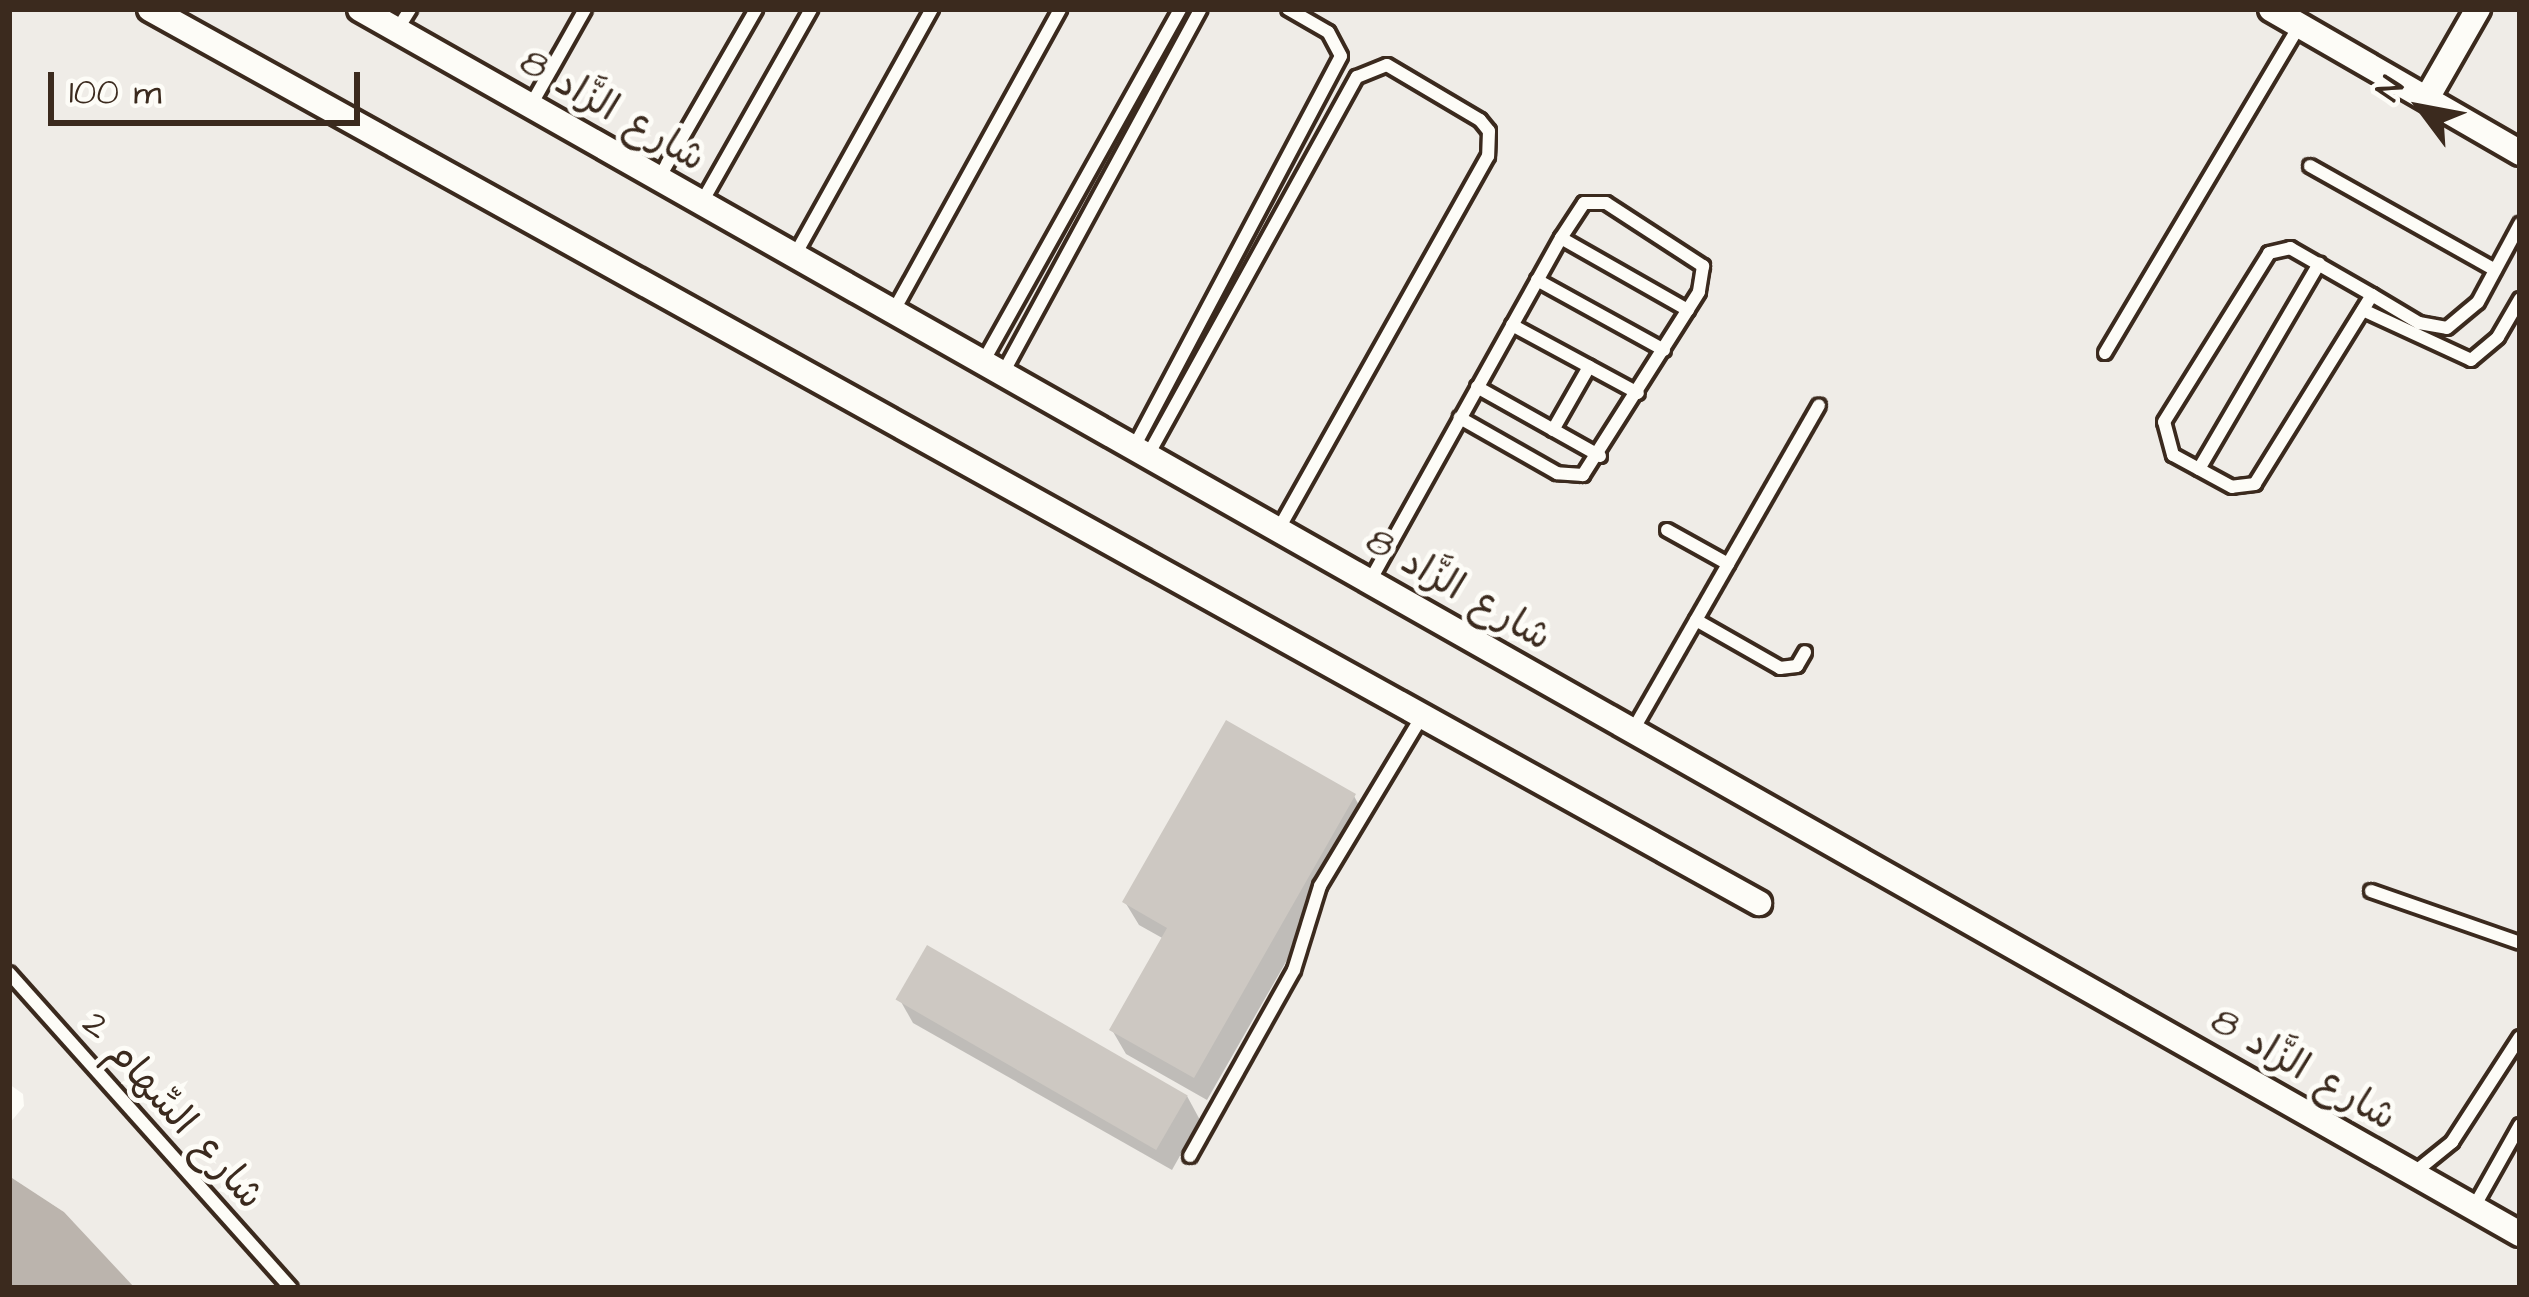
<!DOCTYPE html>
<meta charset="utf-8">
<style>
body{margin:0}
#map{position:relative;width:2529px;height:1297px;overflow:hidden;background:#fdfcf7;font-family:"Architects Daughter","Playpen Sans Arabic",sans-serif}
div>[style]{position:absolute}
.built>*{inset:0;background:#efece7}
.water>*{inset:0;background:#bbb4ad}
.shadow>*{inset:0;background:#0003}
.building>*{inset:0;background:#cdc8c2;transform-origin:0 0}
.roads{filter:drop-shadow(3px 0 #3b2a1e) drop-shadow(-3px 0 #3b2a1e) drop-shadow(0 3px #3b2a1e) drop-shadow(0 -3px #3b2a1e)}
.service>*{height:12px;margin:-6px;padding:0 6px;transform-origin:6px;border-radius:6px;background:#fdfcf7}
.minor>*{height:24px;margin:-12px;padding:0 12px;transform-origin:12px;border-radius:12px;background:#fdfcf7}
span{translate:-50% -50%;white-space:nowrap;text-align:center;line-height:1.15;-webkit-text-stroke:10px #fdfcf7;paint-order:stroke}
.street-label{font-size:39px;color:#3b2a1e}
.frame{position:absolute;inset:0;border:12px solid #3b2a1e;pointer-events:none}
.north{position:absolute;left:2361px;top:48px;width:120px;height:120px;-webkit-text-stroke:9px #fdfcf7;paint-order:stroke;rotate:302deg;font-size:33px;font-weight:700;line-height:48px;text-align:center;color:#3b2a1e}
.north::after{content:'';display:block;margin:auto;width:42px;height:54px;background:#3b2a1e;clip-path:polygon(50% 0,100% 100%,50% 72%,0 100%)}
.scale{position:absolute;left:48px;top:72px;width:312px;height:54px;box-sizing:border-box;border:6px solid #3b2a1e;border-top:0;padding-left:15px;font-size:36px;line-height:42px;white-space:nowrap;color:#3b2a1e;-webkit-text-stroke:9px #fdfcf7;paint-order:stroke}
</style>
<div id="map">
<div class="built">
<i style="clip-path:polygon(9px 9px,2520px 9px,2520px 1288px,135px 1288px,64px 1212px,9px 1176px,9px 1124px,24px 1106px,23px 1094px,9px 1084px)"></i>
</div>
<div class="water">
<i style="clip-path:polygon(9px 1176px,64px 1212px,135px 1288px,9px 1288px)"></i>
</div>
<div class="shadow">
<i style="clip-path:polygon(1354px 796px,1367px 820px,1207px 1100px,1126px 1054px,1112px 1030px,1164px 939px,1139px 925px,1125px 902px)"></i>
<i style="clip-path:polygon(900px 1000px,1187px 1096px,1200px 1120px,1172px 1170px,913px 1023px)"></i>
</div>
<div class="building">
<i style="clip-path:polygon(1226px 720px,1356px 794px,1194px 1078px,1109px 1030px,1167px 928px,1122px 902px)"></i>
<i style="left:927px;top:945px;width:301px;height:63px;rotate:30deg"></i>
</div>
<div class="roads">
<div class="service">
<i style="left:397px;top:30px;width:25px;rotate:-58deg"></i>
<i style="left:531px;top:105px;width:110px;rotate:-60.6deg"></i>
<i style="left:2310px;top:166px;width:212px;rotate:29.3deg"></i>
<i style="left:659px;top:178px;width:195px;rotate:-60.1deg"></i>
<i style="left:702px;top:202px;width:222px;rotate:-60.5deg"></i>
<i style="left:1561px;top:238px;width:146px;rotate:29.6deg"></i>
<i style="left:795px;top:255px;width:282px;rotate:-60.9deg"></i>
<i style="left:1537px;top:280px;width:145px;rotate:28.9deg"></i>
<i style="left:2372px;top:295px;width:222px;rotate:121.8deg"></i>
<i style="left:2255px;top:484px;width:23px;rotate:173deg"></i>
<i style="left:2232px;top:487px;width:67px;rotate:-151.5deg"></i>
<i style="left:2173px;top:455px;width:34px;rotate:-105deg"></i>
<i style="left:2164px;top:422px;width:199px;rotate:-58.1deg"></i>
<i style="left:2269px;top:253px;width:22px;rotate:-13deg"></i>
<i style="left:2290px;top:248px;width:95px;rotate:29.8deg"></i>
<i style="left:2372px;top:295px;width:55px;rotate:30.8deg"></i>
<i style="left:2419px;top:323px;width:28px;rotate:10deg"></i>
<i style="left:2447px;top:328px;width:40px;rotate:-40deg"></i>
<i style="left:2478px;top:302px;width:89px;rotate:-61.7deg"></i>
<i style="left:2363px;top:310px;width:119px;rotate:24.8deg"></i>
<i style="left:2471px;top:360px;width:35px;rotate:-40deg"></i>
<i style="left:2498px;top:337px;width:44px;rotate:-59.9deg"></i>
<i style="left:893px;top:312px;width:346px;rotate:-61.1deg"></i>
<i style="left:1512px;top:325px;width:143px;rotate:28.4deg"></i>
<i style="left:2105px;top:353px;width:380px;rotate:-59.3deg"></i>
<i style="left:983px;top:362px;width:404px;rotate:-60.8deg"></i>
<i style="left:1003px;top:373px;width:414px;rotate:-61.5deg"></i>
<i style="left:1477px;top:387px;width:141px;rotate:29.3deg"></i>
<i style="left:1553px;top:430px;width:73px;rotate:-60.3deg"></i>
<i style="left:1134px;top:447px;width:442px;rotate:-62.1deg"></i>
<i style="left:1341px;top:56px;width:27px;rotate:-118deg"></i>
<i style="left:1328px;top:32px;width:46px;rotate:-150.1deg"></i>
<i style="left:1148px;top:455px;width:432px;rotate:-61.1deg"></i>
<i style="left:1357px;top:77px;width:32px;rotate:-22deg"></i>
<i style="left:1387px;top:65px;width:108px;rotate:30.6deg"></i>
<i style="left:1480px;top:120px;width:14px;rotate:51deg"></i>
<i style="left:1489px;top:131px;width:25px;rotate:92deg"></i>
<i style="left:1488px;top:156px;width:428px;rotate:119.3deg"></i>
<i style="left:2199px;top:469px;width:238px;rotate:-59.7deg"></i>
<i style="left:1667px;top:530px;width:70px;rotate:29.1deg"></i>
<i style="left:1370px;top:581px;width:393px;rotate:-60.9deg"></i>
<i style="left:1561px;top:238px;width:42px;rotate:-56.7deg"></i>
<i style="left:1584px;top:203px;width:22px"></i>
<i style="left:1606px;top:203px;width:116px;rotate:33deg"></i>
<i style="left:1703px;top:266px;width:26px;rotate:99deg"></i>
<i style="left:1699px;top:292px;width:217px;rotate:122.4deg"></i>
<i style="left:1583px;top:475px;width:26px;rotate:-176deg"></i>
<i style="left:1557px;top:473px;width:112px;rotate:-150.4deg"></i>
<i style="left:1696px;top:620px;width:97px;rotate:29.7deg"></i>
<i style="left:1780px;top:668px;width:17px;rotate:-7deg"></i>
<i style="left:1797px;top:666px;width:16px;rotate:-60deg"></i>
<i style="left:1633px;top:730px;width:374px;rotate:-60.2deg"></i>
<i style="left:2371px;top:891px;width:158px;rotate:19.2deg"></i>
<i style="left:9px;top:973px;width:423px;rotate:48.2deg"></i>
<i style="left:1190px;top:1156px;width:213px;rotate:-60.8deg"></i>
<i style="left:1294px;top:970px;width:88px;rotate:-72.8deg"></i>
<i style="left:1320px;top:886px;width:198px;rotate:-59deg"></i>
<i style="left:2415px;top:1172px;width:48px;rotate:-39deg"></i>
<i style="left:2452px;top:1142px;width:125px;rotate:-57.1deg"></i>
<i style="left:2474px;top:1207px;width:94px;rotate:-60.7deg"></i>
</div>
<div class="minor">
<i style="left:150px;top:9px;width:1841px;rotate:29.06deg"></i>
<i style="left:360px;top:9px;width:2483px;rotate:29.56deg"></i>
<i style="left:2271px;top:9px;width:288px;rotate:30deg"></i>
<i style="left:2427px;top:98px;width:103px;rotate:-60.2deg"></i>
</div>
</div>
<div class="street-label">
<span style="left:612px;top:111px;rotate:30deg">شارع الزَّاد 8</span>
<span style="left:1458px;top:590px;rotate:30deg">شارع الزَّاد 8</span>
<span style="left:2303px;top:1070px;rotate:30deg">شارع الزَّاد 8</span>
<span style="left:172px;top:1111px;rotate:48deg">شارع السِّهام 2</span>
</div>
<div class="frame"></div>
<div class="north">N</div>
<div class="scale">100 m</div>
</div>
